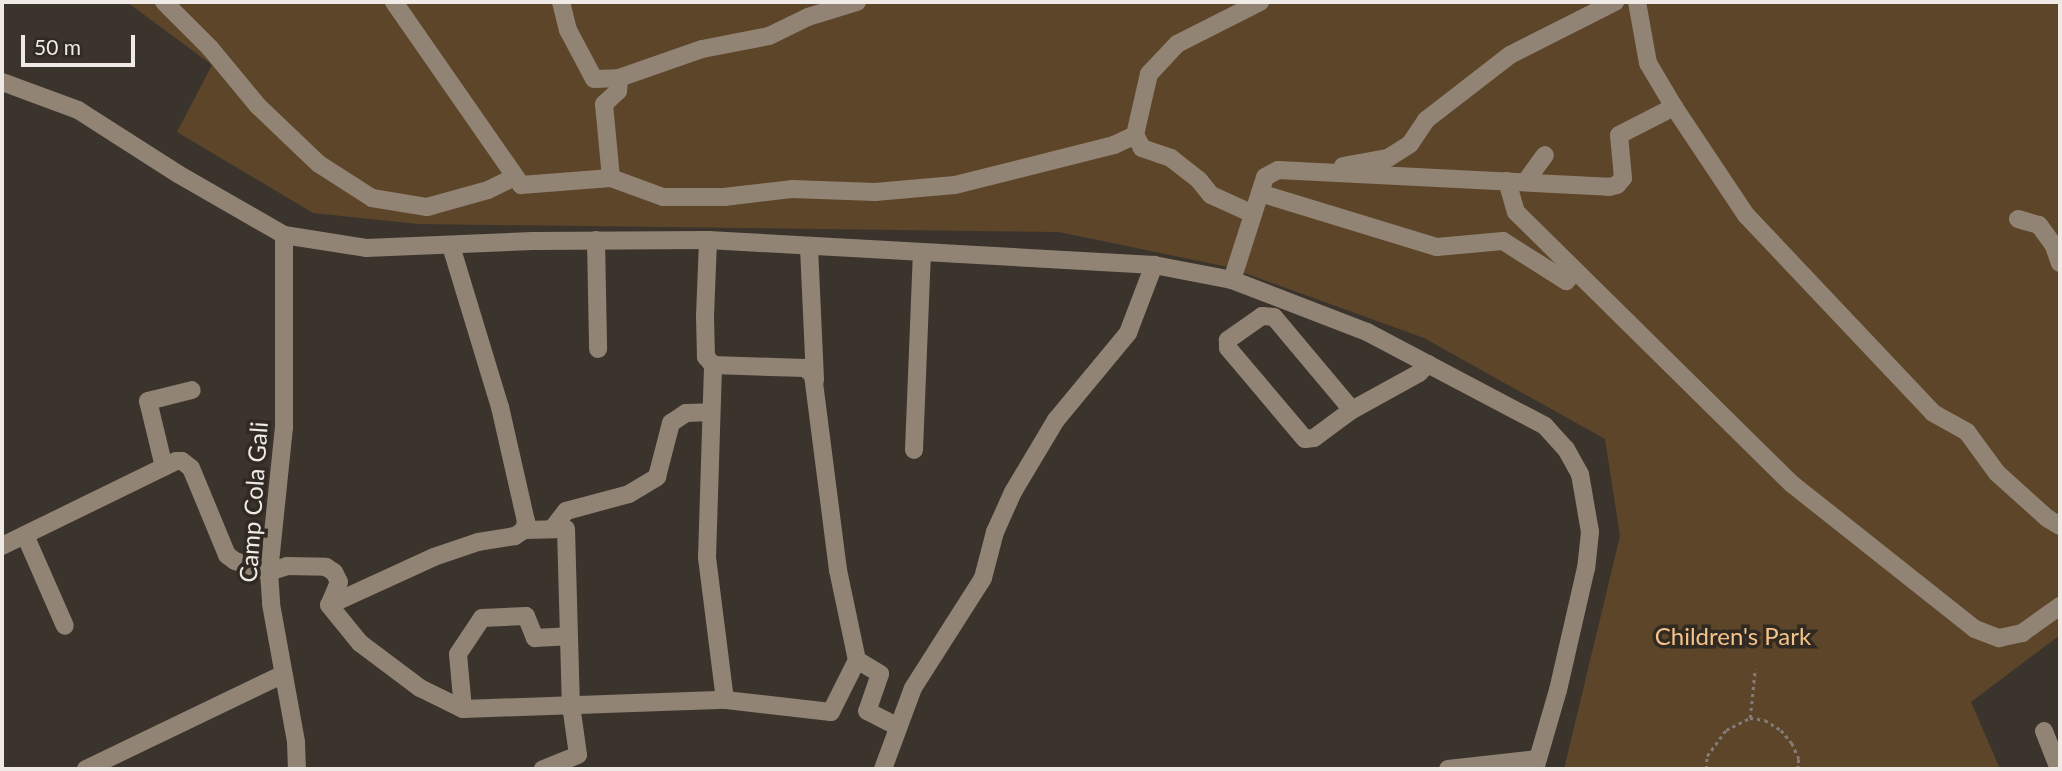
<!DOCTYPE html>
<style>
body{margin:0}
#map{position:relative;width:2062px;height:771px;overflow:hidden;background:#3b342d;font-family:Lato,sans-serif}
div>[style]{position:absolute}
.green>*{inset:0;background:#5d4529}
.path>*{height:2.5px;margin-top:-1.25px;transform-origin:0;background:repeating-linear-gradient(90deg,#827b76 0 3.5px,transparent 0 7px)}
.minor>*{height:18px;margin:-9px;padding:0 9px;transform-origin:9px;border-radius:9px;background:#928474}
span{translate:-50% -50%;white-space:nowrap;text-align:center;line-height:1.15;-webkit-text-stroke:7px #302a23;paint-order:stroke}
.street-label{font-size:24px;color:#efeae6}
.park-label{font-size:24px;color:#f5c389}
.frame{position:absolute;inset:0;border:4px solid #efeae6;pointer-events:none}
.scale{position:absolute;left:21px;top:35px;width:114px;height:32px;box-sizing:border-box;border:4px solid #efeae6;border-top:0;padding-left:9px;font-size:21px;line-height:24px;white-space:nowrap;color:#efeae6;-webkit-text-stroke:5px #302a23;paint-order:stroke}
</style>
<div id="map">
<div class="green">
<i style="clip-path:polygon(127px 2px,2060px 2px,2060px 635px,1971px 702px,2000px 769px,1564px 769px,1620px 536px,1605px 439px,1424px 338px,1228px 267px,1059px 232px,418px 224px,313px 213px,177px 132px,212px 65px)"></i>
</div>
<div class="path">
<i style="left:1750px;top:718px;width:49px;rotate:-84.2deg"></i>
<i style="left:1706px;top:769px;width:13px;rotate:-86deg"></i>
<i style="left:1707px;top:756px;width:32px;rotate:-54deg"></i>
<i style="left:1726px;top:730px;width:27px;rotate:-27deg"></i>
<i style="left:1750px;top:718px;width:15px;rotate:8deg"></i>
<i style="left:1765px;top:720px;width:19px;rotate:32deg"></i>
<i style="left:1781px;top:730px;width:17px;rotate:50deg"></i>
<i style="left:1792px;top:743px;width:17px;rotate:66deg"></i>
<i style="left:1799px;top:759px;width:10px;rotate:96deg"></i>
</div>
<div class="minor">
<i style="left:164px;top:2px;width:65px;rotate:45deg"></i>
<i style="left:210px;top:48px;width:75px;rotate:50.4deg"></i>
<i style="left:258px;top:106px;width:84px;rotate:43.6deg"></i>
<i style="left:319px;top:164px;width:63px;rotate:32.7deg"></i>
<i style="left:372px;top:198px;width:56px;rotate:9.3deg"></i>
<i style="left:427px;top:207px;width:63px;rotate:-15.6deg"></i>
<i style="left:488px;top:190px;width:30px;rotate:-26deg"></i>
<i style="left:394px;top:2px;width:223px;rotate:55.2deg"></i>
<i style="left:521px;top:185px;width:90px;rotate:-4.4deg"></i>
<i style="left:561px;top:2px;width:29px;rotate:76deg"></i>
<i style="left:568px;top:30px;width:55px;rotate:62deg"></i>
<i style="left:594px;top:79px;width:25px;rotate:-2deg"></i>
<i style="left:857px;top:2px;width:51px;rotate:163deg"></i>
<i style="left:808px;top:17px;width:43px;rotate:154deg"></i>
<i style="left:769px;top:36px;width:68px;rotate:169deg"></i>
<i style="left:702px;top:49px;width:88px;rotate:160.7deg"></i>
<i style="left:619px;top:78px;width:13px;rotate:94deg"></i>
<i style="left:618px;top:91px;width:19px;rotate:137deg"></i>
<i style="left:604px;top:104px;width:74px;rotate:84.6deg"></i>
<i style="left:611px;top:178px;width:55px;rotate:20.1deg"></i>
<i style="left:663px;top:197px;width:61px"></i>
<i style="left:724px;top:197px;width:68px;rotate:-6.7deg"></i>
<i style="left:792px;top:189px;width:83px;rotate:2.1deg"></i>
<i style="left:875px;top:192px;width:80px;rotate:-5deg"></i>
<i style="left:955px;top:185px;width:164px;rotate:-14.1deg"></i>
<i style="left:1114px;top:145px;width:23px;rotate:-25deg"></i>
<i style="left:2px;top:82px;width:81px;rotate:20.2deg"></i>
<i style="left:78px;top:110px;width:119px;rotate:32.6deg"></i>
<i style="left:178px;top:174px;width:122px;rotate:29.9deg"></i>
<i style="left:284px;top:235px;width:83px;rotate:9deg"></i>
<i style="left:366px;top:248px;width:167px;rotate:-2.4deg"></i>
<i style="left:533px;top:241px;width:175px;rotate:-0.3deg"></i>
<i style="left:708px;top:240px;width:447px;rotate:3.2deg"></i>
<i style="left:1154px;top:265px;width:79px;rotate:10.9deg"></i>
<i style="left:1232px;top:280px;width:145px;rotate:21.1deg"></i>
<i style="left:1367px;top:332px;width:201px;rotate:27.8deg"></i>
<i style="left:1545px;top:426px;width:31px;rotate:48deg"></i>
<i style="left:1566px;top:449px;width:29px;rotate:61deg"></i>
<i style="left:1580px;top:474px;width:59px;rotate:80.2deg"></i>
<i style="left:1590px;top:532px;width:36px;rotate:96deg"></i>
<i style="left:1586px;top:568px;width:125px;rotate:102.9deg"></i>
<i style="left:1558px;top:690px;width:82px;rotate:106.2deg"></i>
<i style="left:1674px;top:107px;width:130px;rotate:56.3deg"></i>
<i style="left:1746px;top:215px;width:272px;rotate:46.6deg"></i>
<i style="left:1933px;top:413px;width:39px;rotate:29deg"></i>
<i style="left:1967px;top:432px;width:51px;rotate:53.8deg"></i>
<i style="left:1997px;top:473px;width:67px;rotate:42deg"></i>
<i style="left:2047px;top:518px;width:15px;rotate:32deg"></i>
<i style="left:1343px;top:166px;width:46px;rotate:-10.1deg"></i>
<i style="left:1388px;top:158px;width:26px;rotate:-32deg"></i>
<i style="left:1410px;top:144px;width:29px;rotate:-56deg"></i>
<i style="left:1426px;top:120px;width:106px;rotate:-37.7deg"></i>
<i style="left:1510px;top:55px;width:118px;rotate:-26.8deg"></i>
<i style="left:1507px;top:181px;width:32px;rotate:74deg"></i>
<i style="left:1516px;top:212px;width:388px;rotate:44.6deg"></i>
<i style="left:1792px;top:484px;width:233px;rotate:38.4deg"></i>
<i style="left:1975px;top:629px;width:26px;rotate:21deg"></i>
<i style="left:1999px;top:638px;width:24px;rotate:-12deg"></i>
<i style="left:2022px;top:633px;width:47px;rotate:-35.4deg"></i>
<i style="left:1526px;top:181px;width:32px;rotate:-54deg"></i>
<i style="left:1260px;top:193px;width:185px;rotate:17deg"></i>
<i style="left:1437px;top:247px;width:66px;rotate:-5.2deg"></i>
<i style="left:1503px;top:241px;width:75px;rotate:32.4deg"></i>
<i style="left:1566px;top:281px;width:13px;rotate:-45deg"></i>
<i style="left:1253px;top:214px;width:46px;rotate:-155.7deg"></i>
<i style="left:1211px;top:195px;width:19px;rotate:-129deg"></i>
<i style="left:1199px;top:180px;width:36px;rotate:-142deg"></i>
<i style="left:1171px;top:158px;width:31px;rotate:-161deg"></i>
<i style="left:1142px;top:148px;width:15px;rotate:-118deg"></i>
<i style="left:1135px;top:135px;width:63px;rotate:-77.1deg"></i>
<i style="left:1149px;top:74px;width:41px;rotate:-47deg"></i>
<i style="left:1177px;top:44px;width:93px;rotate:-26.8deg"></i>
<i style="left:2018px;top:219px;width:22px;rotate:16deg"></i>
<i style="left:2039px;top:225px;width:26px;rotate:54deg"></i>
<i style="left:2054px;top:246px;width:18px;rotate:71deg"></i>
<i style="left:284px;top:235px;width:192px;rotate:90deg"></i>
<i style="left:284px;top:427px;width:146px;rotate:95.9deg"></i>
<i style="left:269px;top:572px;width:32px;rotate:86deg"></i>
<i style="left:271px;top:604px;width:140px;rotate:79.7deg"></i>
<i style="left:296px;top:742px;width:27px;rotate:88deg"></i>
<i style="left:596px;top:240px;width:109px;rotate:88.9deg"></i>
<i style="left:451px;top:246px;width:168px;rotate:73.1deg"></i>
<i style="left:500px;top:407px;width:117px;rotate:77.2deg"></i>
<i style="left:526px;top:521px;width:9px;rotate:103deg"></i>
<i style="left:524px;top:530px;width:11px;rotate:146deg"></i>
<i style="left:515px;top:536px;width:37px;rotate:171deg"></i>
<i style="left:478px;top:542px;width:46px;rotate:161.2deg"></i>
<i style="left:434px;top:557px;width:115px;rotate:155.4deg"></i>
<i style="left:329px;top:605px;width:49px;rotate:50.8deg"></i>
<i style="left:360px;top:643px;width:75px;rotate:36.9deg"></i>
<i style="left:420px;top:688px;width:48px;rotate:26deg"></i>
<i style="left:463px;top:709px;width:262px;rotate:-2deg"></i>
<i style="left:725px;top:700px;width:143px;rotate:-97.2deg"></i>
<i style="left:707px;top:558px;width:193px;rotate:-88.2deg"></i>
<i style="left:713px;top:365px;width:11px;rotate:-131deg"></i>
<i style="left:706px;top:357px;width:41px;rotate:-91.4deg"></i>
<i style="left:705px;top:316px;width:76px;rotate:-87.7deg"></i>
<i style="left:809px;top:247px;width:133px;rotate:87.4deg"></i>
<i style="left:1232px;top:280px;width:108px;rotate:-72.2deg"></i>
<i style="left:1265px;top:177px;width:15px;rotate:-28deg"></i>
<i style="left:1278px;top:170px;width:331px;rotate:2.9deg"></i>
<i style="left:1609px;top:187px;width:8px;rotate:-14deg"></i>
<i style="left:1617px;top:185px;width:9px;rotate:-49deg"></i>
<i style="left:1623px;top:178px;width:43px;rotate:-95.3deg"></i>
<i style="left:1619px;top:135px;width:62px;rotate:-27deg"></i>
<i style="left:1674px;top:107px;width:51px;rotate:-120.6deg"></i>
<i style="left:1648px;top:63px;width:62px;rotate:-100.2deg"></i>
<i style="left:713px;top:365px;width:92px;rotate:1.9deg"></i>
<i style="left:805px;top:368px;width:11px;rotate:41deg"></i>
<i style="left:813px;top:375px;width:197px;rotate:82.7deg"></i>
<i style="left:838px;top:570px;width:92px;rotate:78.1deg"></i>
<i style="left:857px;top:660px;width:58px;rotate:116.6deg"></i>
<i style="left:831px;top:712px;width:107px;rotate:-173.5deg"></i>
<i style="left:1352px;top:410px;width:121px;rotate:-130deg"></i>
<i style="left:1274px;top:317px;width:12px;rotate:-175deg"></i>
<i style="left:1262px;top:316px;width:42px;rotate:144.8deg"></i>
<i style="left:1228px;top:340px;width:8px;rotate:90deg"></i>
<i style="left:1228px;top:348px;width:119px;rotate:49.8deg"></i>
<i style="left:1305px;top:439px;width:9px;rotate:-6deg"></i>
<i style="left:1314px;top:438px;width:47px;rotate:-36.4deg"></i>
<i style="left:1352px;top:410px;width:77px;rotate:-28.9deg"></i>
<i style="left:1419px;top:373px;width:13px;rotate:-45deg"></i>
<i style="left:914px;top:450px;width:198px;rotate:-87.7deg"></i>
<i style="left:164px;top:467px;width:68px;rotate:-103.6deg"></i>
<i style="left:148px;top:401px;width:45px;rotate:-14deg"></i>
<i style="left:552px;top:529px;width:23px;rotate:-52deg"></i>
<i style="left:566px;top:511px;width:65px;rotate:-15.1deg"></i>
<i style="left:629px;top:494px;width:33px;rotate:-31deg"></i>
<i style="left:657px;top:477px;width:56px;rotate:-75.5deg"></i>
<i style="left:671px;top:423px;width:18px;rotate:-34deg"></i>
<i style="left:686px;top:413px;width:25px;rotate:-2deg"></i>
<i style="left:524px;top:530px;width:42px;rotate:-1.4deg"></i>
<i style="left:566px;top:529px;width:176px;rotate:88.4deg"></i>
<i style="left:571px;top:705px;width:50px;rotate:82deg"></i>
<i style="left:578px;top:755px;width:38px;rotate:158deg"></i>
<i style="left:25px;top:535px;width:99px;rotate:66.3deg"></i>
<i style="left:2px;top:546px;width:194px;rotate:-26deg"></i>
<i style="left:176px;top:461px;width:6px"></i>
<i style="left:182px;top:461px;width:11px;rotate:38deg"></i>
<i style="left:191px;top:468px;width:94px;rotate:67.5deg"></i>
<i style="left:227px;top:555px;width:10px;rotate:37deg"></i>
<i style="left:235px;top:561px;width:36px;rotate:18deg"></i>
<i style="left:269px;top:572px;width:19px;rotate:-18deg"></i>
<i style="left:287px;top:566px;width:39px;rotate:1deg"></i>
<i style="left:326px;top:567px;width:9px;rotate:32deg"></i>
<i style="left:334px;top:572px;width:11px;rotate:63deg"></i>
<i style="left:339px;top:582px;width:25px;rotate:113deg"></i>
<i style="left:857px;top:660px;width:27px;rotate:31deg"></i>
<i style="left:880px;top:674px;width:39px;rotate:109deg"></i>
<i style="left:867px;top:711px;width:35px;rotate:27deg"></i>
<i style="left:463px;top:709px;width:55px;rotate:-95.2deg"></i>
<i style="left:458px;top:654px;width:43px;rotate:-56.3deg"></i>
<i style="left:482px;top:618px;width:44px;rotate:-2.6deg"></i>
<i style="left:526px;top:616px;width:24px;rotate:68deg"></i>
<i style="left:535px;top:638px;width:33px;rotate:-3deg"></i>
<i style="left:2044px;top:731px;width:41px;rotate:68.5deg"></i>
<i style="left:86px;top:769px;width:219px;rotate:-25.7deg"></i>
<i style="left:883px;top:769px;width:86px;rotate:-69.7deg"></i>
<i style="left:913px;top:688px;width:130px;rotate:-57.5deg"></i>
<i style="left:983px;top:578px;width:48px;rotate:-75.4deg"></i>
<i style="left:995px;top:532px;width:44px;rotate:-65.8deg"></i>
<i style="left:1013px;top:492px;width:84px;rotate:-59.2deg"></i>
<i style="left:1056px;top:420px;width:113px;rotate:-50.4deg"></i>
<i style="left:1128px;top:333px;width:73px;rotate:-69.1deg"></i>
<i style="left:1448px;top:769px;width:90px;rotate:-6.4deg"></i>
</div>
<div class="street-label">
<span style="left:253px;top:502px;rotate:-86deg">Camp Cola Gali</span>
</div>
<div class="park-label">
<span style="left:1733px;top:636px">Children's Park</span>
</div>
<div class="frame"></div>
<div class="scale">50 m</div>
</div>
